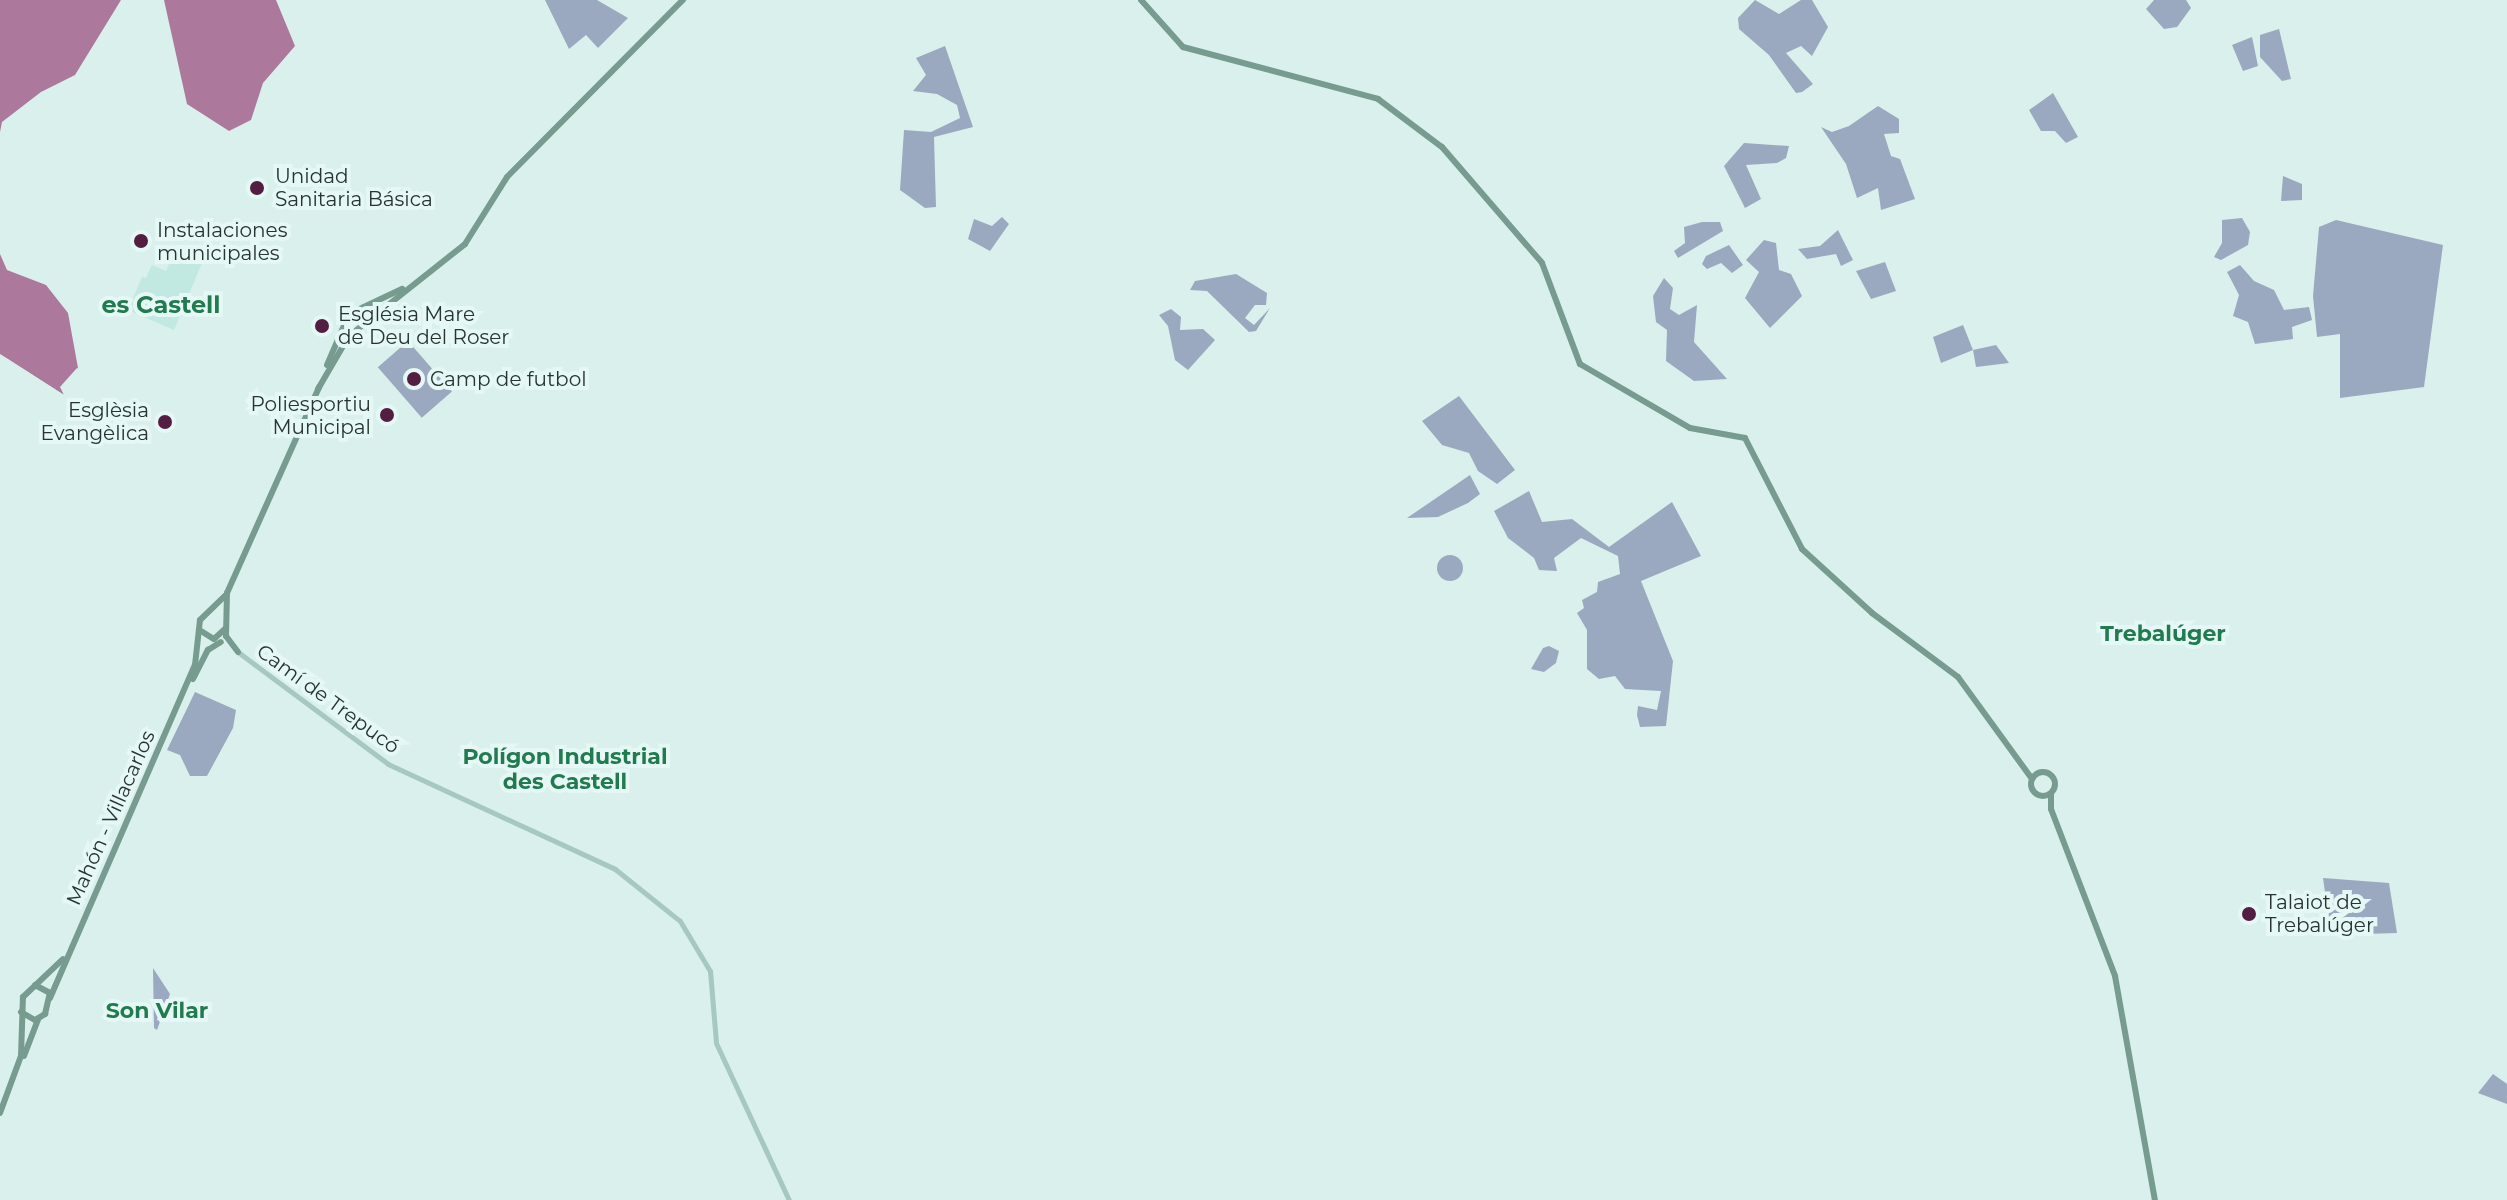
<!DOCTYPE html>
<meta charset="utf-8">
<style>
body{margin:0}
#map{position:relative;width:2507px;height:1200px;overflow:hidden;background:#d9f0ec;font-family:Montserrat,sans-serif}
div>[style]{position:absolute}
.green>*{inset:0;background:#9aa9bf;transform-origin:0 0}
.round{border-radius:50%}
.plaza>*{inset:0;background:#c1e8e1}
.water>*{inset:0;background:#ac799d}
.pier>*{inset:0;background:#d9f0ec}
.tertiary>*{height:5px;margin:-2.5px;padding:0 2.5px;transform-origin:2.5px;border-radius:2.5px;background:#a6c8bf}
.secondary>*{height:6px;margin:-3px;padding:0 3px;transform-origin:3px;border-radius:3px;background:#779b8e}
.secondary>.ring{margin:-3px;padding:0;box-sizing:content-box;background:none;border:6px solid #779b8e;border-radius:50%}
.dots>*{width:22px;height:22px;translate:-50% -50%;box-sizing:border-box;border:4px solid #e5f8f5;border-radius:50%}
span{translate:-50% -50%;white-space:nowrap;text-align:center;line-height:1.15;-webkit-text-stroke:8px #e5f8f5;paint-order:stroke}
.poi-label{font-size:20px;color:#27342f}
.left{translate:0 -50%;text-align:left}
.right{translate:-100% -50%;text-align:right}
.street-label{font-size:20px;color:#27342f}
.neighbourhood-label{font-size:22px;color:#217b4f;font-weight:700}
.quarter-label{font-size:24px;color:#217b4f;font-weight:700}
</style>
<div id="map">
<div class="green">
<i style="clip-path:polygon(545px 0,597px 0,628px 18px,598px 48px,586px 35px,569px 49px)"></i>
<i style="clip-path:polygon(1755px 0,1779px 14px,1801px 0,1812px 0,1828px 27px,1812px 56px,1801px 46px,1786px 53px,1813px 84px,1802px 92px,1796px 93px,1769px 55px,1739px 29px,1738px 18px)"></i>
<i style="clip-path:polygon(2154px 0,2186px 0,2191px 8px,2177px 27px,2164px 29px,2146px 9px)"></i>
<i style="clip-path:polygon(2279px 29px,2291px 79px,2282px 81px,2260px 57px,2260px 35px)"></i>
<i style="clip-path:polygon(2252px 37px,2258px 66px,2243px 71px,2232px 45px)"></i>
<i style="clip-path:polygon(945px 46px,973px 127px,934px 137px,936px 207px,925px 208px,900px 190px,904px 130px,931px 132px,960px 118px,957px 105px,937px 94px,913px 91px,926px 75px,916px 58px)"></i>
<i style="clip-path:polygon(2053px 93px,2078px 137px,2066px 143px,2055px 131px,2041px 131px,2029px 110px)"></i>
<i style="clip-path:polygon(1878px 106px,1899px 119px,1899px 133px,1884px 134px,1891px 156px,1900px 159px,1915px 199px,1881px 210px,1878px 188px,1857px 198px,1846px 164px,1821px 127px,1832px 132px,1849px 126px)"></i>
<i style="clip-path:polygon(1744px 143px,1789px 146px,1786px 158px,1777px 163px,1746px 165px,1761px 199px,1745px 208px,1724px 166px)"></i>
<i style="clip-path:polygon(2283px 176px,2302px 184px,2302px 200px,2281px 201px)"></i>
<i style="clip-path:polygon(1002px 217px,1009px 224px,990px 251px,968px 239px,974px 219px,992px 226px)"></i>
<i style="clip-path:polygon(2242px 218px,2250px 232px,2248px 245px,2221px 260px,2214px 257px,2222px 243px,2222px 220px)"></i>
<i style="clip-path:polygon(2336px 220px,2443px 245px,2424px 387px,2340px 398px,2340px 334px,2317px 337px,2313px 296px,2319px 227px)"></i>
<i style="clip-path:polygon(1702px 222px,1720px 222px,1723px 231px,1678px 258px,1674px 251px,1685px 243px,1684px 227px)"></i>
<i style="clip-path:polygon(1838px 230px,1853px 260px,1841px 266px,1836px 254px,1807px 259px,1798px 249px,1820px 246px)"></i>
<i style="clip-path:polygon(1764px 240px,1776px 243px,1779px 270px,1791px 274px,1802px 296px,1770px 328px,1745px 298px,1759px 272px,1746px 260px)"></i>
<i style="clip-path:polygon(1729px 245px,1743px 265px,1732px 273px,1721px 263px,1707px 269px,1702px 264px,1706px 256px)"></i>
<i style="clip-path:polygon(1885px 262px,1896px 291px,1871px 299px,1856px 271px)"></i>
<i style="clip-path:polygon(2240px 265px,2254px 281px,2274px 290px,2284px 310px,2309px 307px,2312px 320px,2292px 327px,2293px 339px,2255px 344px,2248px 322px,2233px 316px,2239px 295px,2227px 272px)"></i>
<i style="clip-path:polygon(1236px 274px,1267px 293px,1266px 305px,1255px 305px,1245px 318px,1254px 325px,1270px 308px,1256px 331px,1249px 332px,1207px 291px,1190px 290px,1195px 281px)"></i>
<i style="clip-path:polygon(1664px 278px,1673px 288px,1670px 309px,1679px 315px,1697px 305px,1694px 342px,1727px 379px,1694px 381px,1666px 361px,1667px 330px,1656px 322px,1653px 296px)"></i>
<i style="clip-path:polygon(1171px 309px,1181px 317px,1180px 330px,1203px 329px,1215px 340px,1188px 370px,1175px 360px,1168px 326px,1159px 315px)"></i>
<i style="clip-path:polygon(1963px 325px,1973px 350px,1996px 345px,2009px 363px,1976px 367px,1973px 350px,1941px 363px,1933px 337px)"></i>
<i style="left:408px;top:341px;width:67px;height:40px;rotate:49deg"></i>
<i style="clip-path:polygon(1459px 396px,1515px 470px,1497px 484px,1478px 471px,1469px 453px,1442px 445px,1422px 421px)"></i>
<i style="clip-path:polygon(1470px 475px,1480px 494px,1468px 503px,1438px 517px,1407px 518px)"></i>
<i style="clip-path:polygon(1529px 491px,1542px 522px,1572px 519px,1609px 547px,1672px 502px,1701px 556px,1641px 581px,1673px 661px,1666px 726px,1640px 727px,1637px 715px,1638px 706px,1657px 710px,1661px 691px,1625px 689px,1615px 676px,1599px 679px,1587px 669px,1587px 630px,1577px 613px,1584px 608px,1582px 600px,1597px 592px,1598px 582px,1620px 574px,1618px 556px,1581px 538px,1554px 558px,1557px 571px,1539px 570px,1534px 558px,1508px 538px,1494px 511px)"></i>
<i class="round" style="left:1437px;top:555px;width:26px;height:26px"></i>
<i style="clip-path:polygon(1549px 646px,1559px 651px,1556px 663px,1544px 672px,1531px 669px,1543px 648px)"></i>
<i style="clip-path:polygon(195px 692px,236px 710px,233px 728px,207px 776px,190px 776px,180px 755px,167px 750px)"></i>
<i style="clip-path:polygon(2323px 878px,2389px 883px,2397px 933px,2331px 935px)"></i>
<i style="clip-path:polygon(153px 968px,170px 994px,157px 1030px,154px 1028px)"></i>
<i style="clip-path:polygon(2493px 1074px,2507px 1084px,2507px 1104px,2478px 1093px)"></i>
</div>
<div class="plaza">
<i style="clip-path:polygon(175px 251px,202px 263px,174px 330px,128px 310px,142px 277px,146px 278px,152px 265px,166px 271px)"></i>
</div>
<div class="water">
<i style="clip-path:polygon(0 0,121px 0,75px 75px,41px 92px,2px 122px,0 132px)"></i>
<i style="clip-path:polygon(164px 0,276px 0,295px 46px,263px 83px,251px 120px,229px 131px,187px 104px)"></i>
<i style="clip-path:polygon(0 254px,7px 270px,46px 285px,68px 313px,78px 368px,61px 387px,64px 395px,0 354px)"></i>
</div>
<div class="pier">
<i style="clip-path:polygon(0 354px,64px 395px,60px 387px,77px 368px,80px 372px,66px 386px,71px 393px,63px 399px)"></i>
</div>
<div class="tertiary">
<i style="left:238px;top:652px;width:187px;rotate:36.7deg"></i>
<i style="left:388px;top:764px;width:250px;rotate:24.8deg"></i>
<i style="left:615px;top:869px;width:83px;rotate:38.7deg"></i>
<i style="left:680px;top:921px;width:58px;rotate:59deg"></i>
<i style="left:710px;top:971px;width:72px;rotate:85.2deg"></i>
<i style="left:716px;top:1043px;width:173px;rotate:65.1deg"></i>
</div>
<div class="secondary">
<i style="left:1141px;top:0;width:63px;rotate:48.2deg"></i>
<i style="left:1183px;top:47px;width:202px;rotate:14.9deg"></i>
<i style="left:1378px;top:99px;width:80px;rotate:36.9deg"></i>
<i style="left:1442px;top:147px;width:153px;rotate:49.2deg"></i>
<i style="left:1542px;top:263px;width:108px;rotate:69.4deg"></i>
<i style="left:1580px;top:364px;width:127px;rotate:30.2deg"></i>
<i style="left:1690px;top:428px;width:56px;rotate:10.3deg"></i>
<i style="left:1745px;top:438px;width:125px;rotate:62.8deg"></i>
<i style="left:1802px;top:549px;width:95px;rotate:42.4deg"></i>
<i style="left:1872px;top:613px;width:107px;rotate:36.7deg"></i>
<i style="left:1958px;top:677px;width:126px;rotate:54deg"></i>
<i style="left:327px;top:365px;width:56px;rotate:-66.7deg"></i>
<i style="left:349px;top:314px;width:59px;rotate:-25.3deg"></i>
<i style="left:318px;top:389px;width:61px;rotate:-59.7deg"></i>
<i style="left:349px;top:336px;width:148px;rotate:-38.4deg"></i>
<i style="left:465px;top:244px;width:79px;rotate:-57.9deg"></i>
<i style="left:507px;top:177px;width:250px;rotate:-45.2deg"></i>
<i style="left:201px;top:631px;width:15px;rotate:32deg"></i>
<i style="left:214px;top:639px;width:16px;rotate:-43deg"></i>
<i style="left:238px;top:652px;width:20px;rotate:-127deg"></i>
<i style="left:226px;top:636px;width:43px;rotate:-88.7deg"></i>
<i style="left:227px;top:593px;width:226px;rotate:-65.9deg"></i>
<i style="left:193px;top:679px;width:33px;rotate:-63deg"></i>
<i style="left:208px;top:650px;width:15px;rotate:-32deg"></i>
<i class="ring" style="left:2031px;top:772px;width:18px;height:18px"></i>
<i style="left:2051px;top:794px;width:15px;rotate:90deg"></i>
<i style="left:2051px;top:809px;width:179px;rotate:69deg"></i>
<i style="left:2115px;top:976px;width:228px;rotate:79.9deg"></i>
<i style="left:50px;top:998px;width:363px;rotate:-66.5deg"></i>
<i style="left:195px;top:665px;width:45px;rotate:-83.7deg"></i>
<i style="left:200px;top:620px;width:35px;rotate:-44deg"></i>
<i style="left:21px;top:1012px;width:16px;rotate:30deg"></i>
<i style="left:35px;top:1020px;width:12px;rotate:-31deg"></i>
<i style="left:45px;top:1014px;width:22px;rotate:-77deg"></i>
<i style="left:50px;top:993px;width:17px;rotate:-152deg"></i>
<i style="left:24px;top:1056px;width:40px;rotate:-69deg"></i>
<i style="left:0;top:1113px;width:61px;rotate:-69.8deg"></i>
<i style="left:21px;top:1056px;width:59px;rotate:-88.1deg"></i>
<i style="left:23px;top:997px;width:55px;rotate:-43.5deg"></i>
</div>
<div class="dots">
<i style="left:257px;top:188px;background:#541e42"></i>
<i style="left:141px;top:241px;background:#541e42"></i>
<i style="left:322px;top:326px;background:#541e42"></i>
<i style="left:414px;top:379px;background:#541e42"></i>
<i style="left:387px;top:415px;background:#541e42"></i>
<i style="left:165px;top:422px;background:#541e42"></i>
<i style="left:2249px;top:914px;background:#541e42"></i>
</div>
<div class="poi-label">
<span class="left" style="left:275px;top:188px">Unidad<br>Sanitaria Básica</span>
<span class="left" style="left:157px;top:242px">Instalaciones<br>municipales</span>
<span class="left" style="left:338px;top:326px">Església Mare<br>de Deu del Roser</span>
<span class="left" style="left:430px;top:379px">Camp de futbol</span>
<span class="right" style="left:371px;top:416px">Poliesportiu<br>Municipal</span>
<span class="right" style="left:149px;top:422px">Esglèsia<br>Evangèlica</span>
<span class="left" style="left:2265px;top:914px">Talaiot de<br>Trebalúger</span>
</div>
<div class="street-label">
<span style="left:328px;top:699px;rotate:36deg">Camí de Trepucó</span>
<span style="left:111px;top:818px;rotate:-66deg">Mahón - Villacarlos</span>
</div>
<div class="neighbourhood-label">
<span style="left:2163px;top:634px">Trebalúger</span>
<span style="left:565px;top:769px">Polígon Industrial<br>des Castell</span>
<span style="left:157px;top:1011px">Son Vilar</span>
</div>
<div class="quarter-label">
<span style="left:161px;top:305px">es Castell</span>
</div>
</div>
